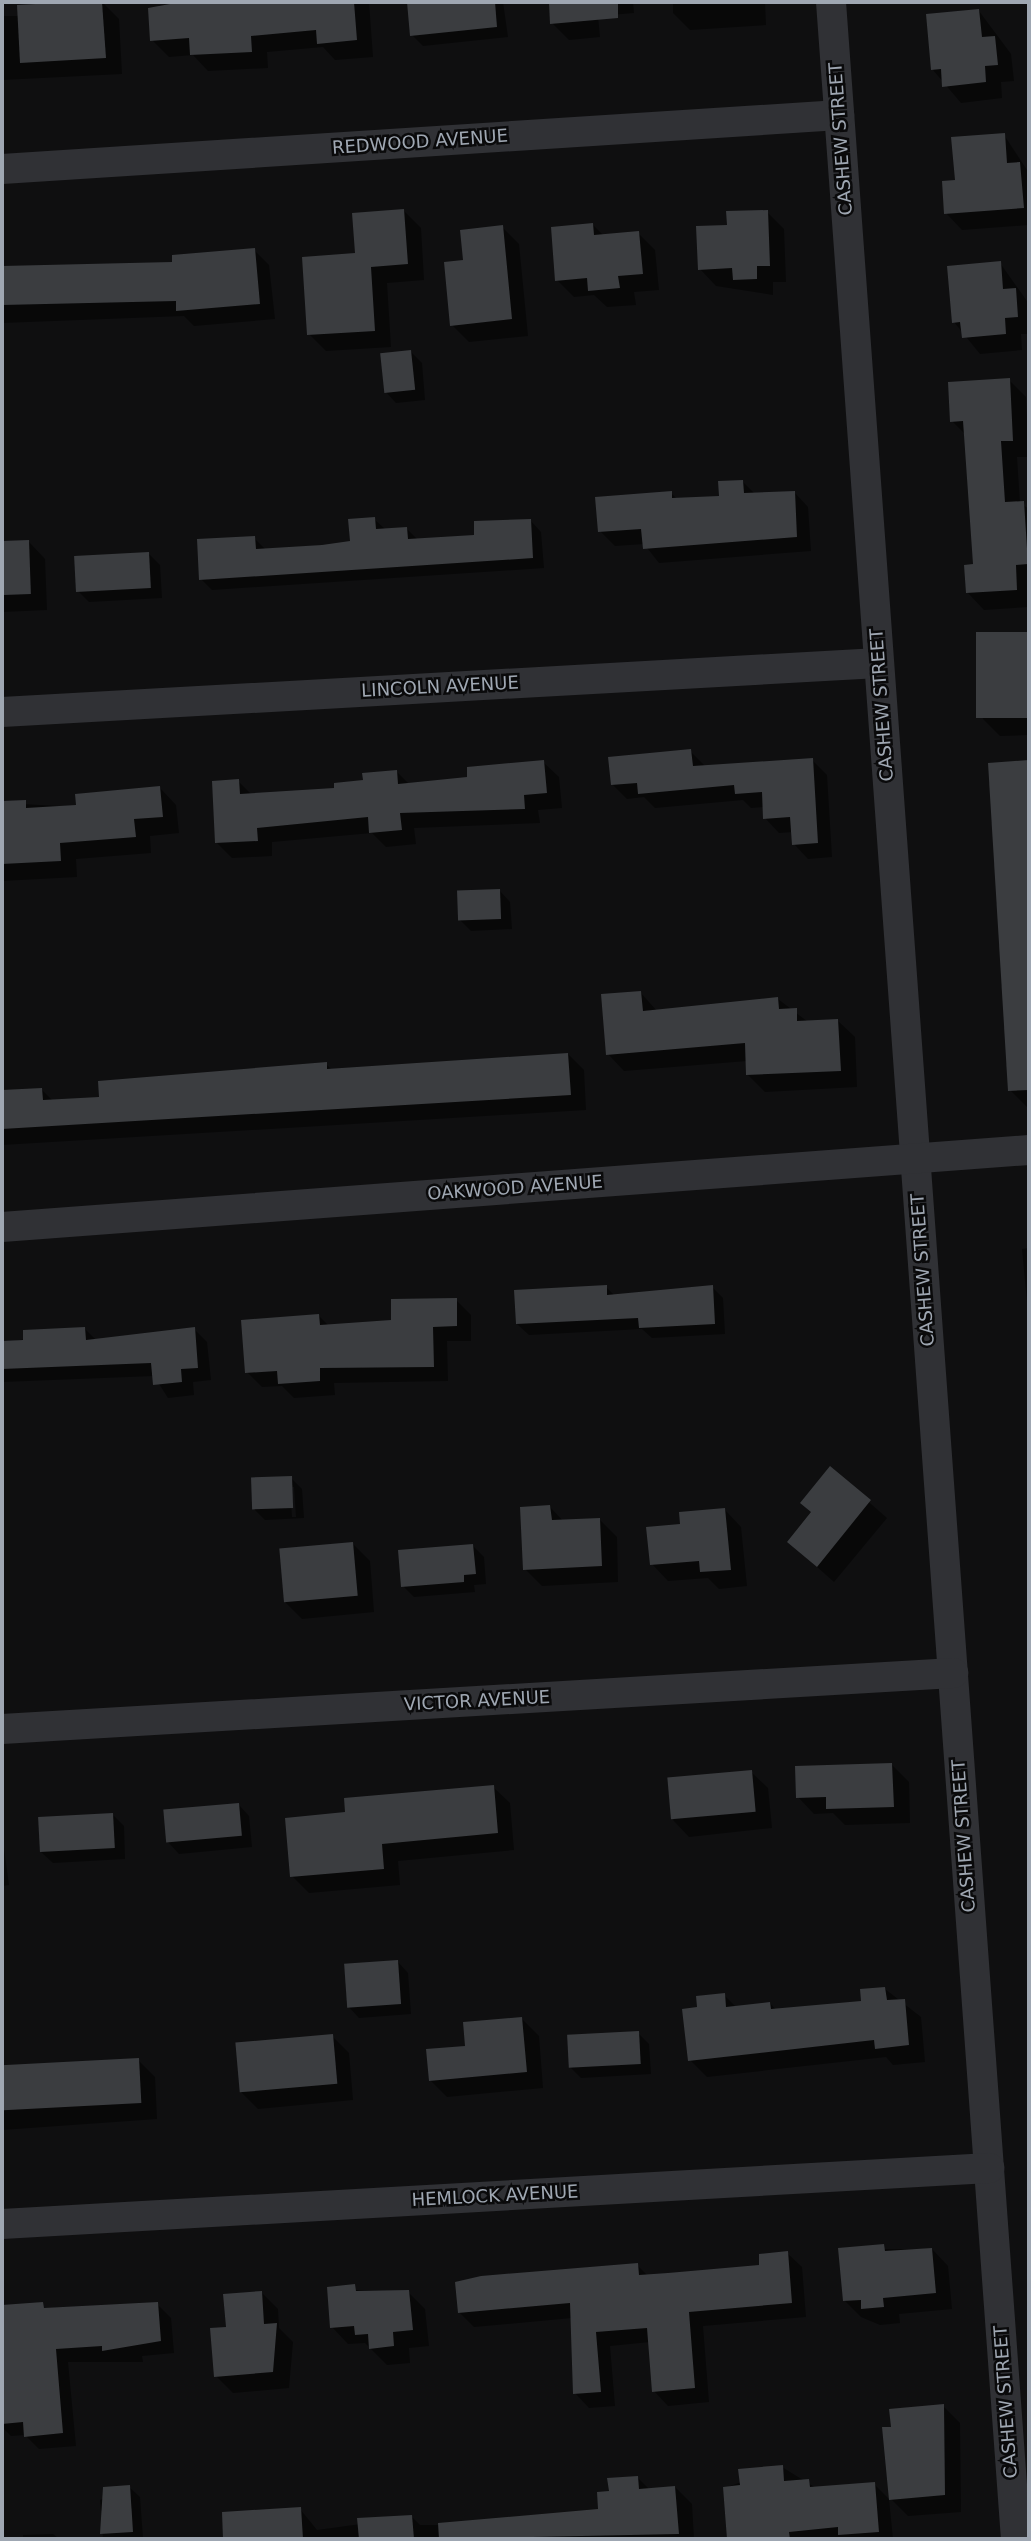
<!DOCTYPE html>
<style>
body{margin:0}
#map{position:relative;width:1031px;height:2541px;overflow:hidden;background:#0f0f10;font-family:"DejaVu Sans",sans-serif}
div>[style]{position:absolute}
.shadow>*{inset:0;background:#0007}
.building>*{inset:0;background:#3b3d40;transform-origin:0 0}
.minor>*{height:30px;margin:-15px;padding:0 15px;transform-origin:15px;border-radius:15px;background:#303135}
span{translate:-50% -50%;white-space:nowrap;text-align:center;line-height:1.15;-webkit-text-stroke:5px #0a0a0b;paint-order:stroke}
.street-label{font-size:18px;color:#9fa7b2}
.frame{position:absolute;inset:0;border:4px solid #9fa7b2;pointer-events:none}
</style>
<div id="map">
<div class="shadow">
<i style="clip-path:polygon(102px 2px,119px 19px,122px 74px,2px 80px,2px 16px,19px 16px,19px 7px)"></i>
<i style="clip-path:polygon(182px 2px,369px 2px,373px 57px,335px 60px,323px 47px,267px 52px,268px 68px,208px 71px,193px 55px,169px 57px,152px 40px)"></i>
<i style="clip-path:polygon(408px 2px,503px 2px,508px 37px,423px 46px,412px 35px)"></i>
<i style="clip-path:polygon(550px 2px,633px 2px,634px 13px,598px 16px,600px 37px,569px 40px,552px 23px)"></i>
<i style="clip-path:polygon(673px 2px,765px 2px,766px 25px,690px 30px,673px 13px)"></i>
<i style="clip-path:polygon(979px 11px,1011px 54px,1014px 81px,1001px 82px,1002px 98px,961px 103px,933px 70px)"></i>
<i style="clip-path:polygon(1004px 135px,1029px 173px,1029px 225px,962px 230px,946px 213px,957px 182px)"></i>
<i style="clip-path:polygon(404px 211px,421px 228px,424px 280px,387px 283px,391px 347px,326px 351px,309px 334px,357px 255px)"></i>
<i style="clip-path:polygon(767px 212px,784px 229px,786px 282px,773px 282px,773px 295px,716px 286px,700px 269px,728px 227px)"></i>
<i style="clip-path:polygon(593px 225px,604px 236px,638px 233px,655px 250px,659px 290px,634px 292px,636px 305px,607px 307px,594px 295px,574px 297px,557px 280px)"></i>
<i style="clip-path:polygon(502px 227px,519px 244px,528px 336px,469px 342px,452px 325px,465px 262px)"></i>
<i style="clip-path:polygon(254px 250px,269px 265px,275px 319px,194px 326px,184px 316px,2px 323px,2px 271px,174px 264px)"></i>
<i style="clip-path:polygon(1000px 263px,1029px 304px,1029px 334px,1021px 334px,1022px 350px,980px 354px,954px 322px)"></i>
<i style="clip-path:polygon(411px 352px,422px 363px,425px 400px,396px 403px,385px 391px)"></i>
<i style="clip-path:polygon(1009px 380px,1026px 397px,1029px 457px,1017px 457px,1020px 503px,1029px 509px,1029px 607px,984px 610px,968px 593px,975px 566px,966px 435px,952px 421px)"></i>
<i style="clip-path:polygon(742px 481px,755px 494px,794px 492px,808px 507px,811px 551px,659px 563px,644px 544px,615px 546px,600px 531px,671px 493px,678px 500px,721px 498px)"></i>
<i style="clip-path:polygon(374px 519px,386px 530px,406px 528px,418px 540px,476px 537px,530px 520px,541px 532px,544px 568px,212px 590px,201px 579px,254px 538px,266px 550px,351px 543px)"></i>
<i style="clip-path:polygon(29px 542px,45px 559px,47px 610px,2px 612px,2px 543px)"></i>
<i style="clip-path:polygon(149px 554px,160px 565px,162px 598px,89px 602px,78px 591px)"></i>
<i style="clip-path:polygon(1029px 634px,1029px 735px,1000px 736px,983px 719px,978px 636px)"></i>
<i style="clip-path:polygon(690px 751px,705px 766px,812px 760px,827px 775px,832px 857px,808px 859px,794px 844px,793px 832px,779px 833px,765px 818px,764px 807px,751px 808px,743px 800px,655px 808px,644px 797px,627px 799px,612px 784px)"></i>
<i style="clip-path:polygon(543px 762px,559px 777px,562px 808px,538px 810px,540px 823px,414px 828px,416px 844px,386px 847px,372px 833px,272px 842px,272px 856px,232px 858px,217px 843px,238px 781px,252px 795px,336px 790px,396px 771px,409px 784px,469px 779px)"></i>
<i style="clip-path:polygon(1029px 762px,1029px 1107px,1027px 1107px,1010px 1090px,990px 764px)"></i>
<i style="clip-path:polygon(160px 788px,176px 805px,179px 833px,150px 836px,151px 853px,76px 859px,77px 877px,2px 881px,2px 803px,78px 807px)"></i>
<i style="clip-path:polygon(499px 890px,510px 902px,512px 929px,471px 931px,460px 920px)"></i>
<i style="clip-path:polygon(640px 992px,657px 1011px,778px 999px,808px 1022px,838px 1021px,855px 1037px,857px 1087px,765px 1092px,748px 1075px,747px 1061px,624px 1071px,608px 1054px)"></i>
<i style="clip-path:polygon(568px 1054px,584px 1070px,586px 1110px,2px 1145px,2px 1092px,41px 1089px,53px 1101px,101px 1099px,326px 1064px,333px 1071px)"></i>
<i style="clip-path:polygon(1029px 1248px,1029px 1323px,1022px 1249px)"></i>
<i style="clip-path:polygon(606px 1287px,616px 1297px,712px 1287px,723px 1298px,725px 1334px,652px 1338px,642px 1329px,529px 1335px,517px 1324px)"></i>
<i style="clip-path:polygon(456px 1300px,471px 1315px,471px 1341px,447px 1341px,448px 1381px,334px 1383px,335px 1395px,294px 1398px,282px 1386px,262px 1387px,247px 1372px,319px 1316px,329px 1326px,393px 1321px)"></i>
<i style="clip-path:polygon(85px 1329px,96px 1340px,194px 1329px,207px 1342px,211px 1380px,193px 1382px,194px 1395px,168px 1398px,154px 1376px,2px 1382px,2px 1343px)"></i>
<i style="clip-path:polygon(831px 1469px,887px 1518px,834px 1582px,789px 1542px,813px 1513px)"></i>
<i style="clip-path:polygon(evenodd,291px 1478px,302px 1489px,304px 1518px,265px 1520px,254px 1509px,291px 1478px,290px 1487px,294px 1487px,296px 1517px,292px 1517px,290px 1487px)"></i>
<i style="clip-path:polygon(550px 1507px,564px 1522px,600px 1520px,617px 1537px,618px 1582px,542px 1586px,525px 1569px)"></i>
<i style="clip-path:polygon(725px 1510px,741px 1527px,747px 1586px,719px 1589px,708px 1578px,668px 1581px,652px 1564px,682px 1526px)"></i>
<i style="clip-path:polygon(353px 1544px,370px 1561px,374px 1612px,302px 1619px,285px 1602px)"></i>
<i style="clip-path:polygon(473px 1546px,484px 1557px,486px 1584px,474px 1585px,475px 1592px,414px 1597px,403px 1586px)"></i>
<i style="clip-path:polygon(892px 1765px,909px 1782px,910px 1823px,845px 1825px,833px 1813px,814px 1814px,798px 1797px)"></i>
<i style="clip-path:polygon(751px 1772px,768px 1788px,772px 1828px,689px 1837px,673px 1820px)"></i>
<i style="clip-path:polygon(493px 1787px,510px 1803px,514px 1850px,398px 1861px,400px 1885px,309px 1893px,292px 1876px,347px 1814px)"></i>
<i style="clip-path:polygon(238px 1804px,249px 1816px,252px 1847px,179px 1854px,168px 1842px)"></i>
<i style="clip-path:polygon(113px 1815px,124px 1826px,125px 1859px,53px 1863px,41px 1852px)"></i>
<i style="clip-path:polygon(2px 1834px,9px 1885px,2px 1886px)"></i>
<i style="clip-path:polygon(397px 1961px,408px 1973px,411px 2014px,359px 2018px,348px 2006px)"></i>
<i style="clip-path:polygon(885px 1989px,921px 2017px,925px 2062px,893px 2065px,886px 2057px,707px 2077px,690px 2060px,699px 2008px,724px 1995px,736px 2007px,770px 2003px,776px 2010px,863px 2003px)"></i>
<i style="clip-path:polygon(522px 2019px,539px 2036px,543px 2088px,447px 2097px,430px 2080px,467px 2048px)"></i>
<i style="clip-path:polygon(638px 2033px,649px 2044px,651px 2074px,581px 2078px,570px 2067px)"></i>
<i style="clip-path:polygon(332px 2036px,349px 2053px,353px 2100px,258px 2109px,241px 2092px)"></i>
<i style="clip-path:polygon(138px 2060px,155px 2077px,157px 2119px,2px 2130px,2px 2072px)"></i>
<i style="clip-path:polygon(840px 2249px,932px 2249px,948px 2266px,952px 2309px,899px 2314px,900px 2323px,880px 2325px,861px 2317px,844px 2300px)"></i>
<i style="clip-path:polygon(787px 2253px,802px 2267px,806px 2317px,703px 2326px,709px 2402px,668px 2406px,654px 2391px,650px 2342px,610px 2346px,615px 2406px,589px 2408px,575px 2393px,572px 2318px,474px 2327px,459px 2312px,637px 2265px,648px 2276px,761px 2267px)"></i>
<i style="clip-path:polygon(328px 2289px,408px 2292px,425px 2309px,429px 2346px,409px 2348px,410px 2363px,387px 2365px,365px 2343px,348px 2344px,332px 2327px)"></i>
<i style="clip-path:polygon(261px 2292px,278px 2309px,279px 2328px,293px 2342px,289px 2388px,233px 2393px,216px 2376px,228px 2328px)"></i>
<i style="clip-path:polygon(157px 2304px,171px 2318px,174px 2353px,142px 2356px,143px 2362px,68px 2362px,76px 2446px,39px 2449px,25px 2435px,11px 2436px,2px 2427px,2px 2310px)"></i>
<i style="clip-path:polygon(943px 2406px,960px 2423px,961px 2512px,908px 2516px,891px 2499px)"></i>
<i style="clip-path:polygon(782px 2467px,816px 2488px,874px 2484px,889px 2499px,893px 2539px,729px 2539px,725px 2488px)"></i>
<i style="clip-path:polygon(638px 2478px,649px 2489px,675px 2487px,692px 2504px,694px 2539px,225px 2539px,224px 2514px,300px 2509px,317px 2530px,412px 2517px,420px 2525px,437px 2525px,600px 2511px,611px 2493px)"></i>
<i style="clip-path:polygon(129px 2487px,140px 2497px,143px 2538px,152px 2539px,103px 2539px,100px 2500px)"></i>
<i style="clip-path:polygon(53px 2534px,59px 2539px,23px 2539px,23px 2535px)"></i>
</div>
<div class="building">
<i style="clip-path:polygon(72px 2px,102px 2px,106px 58px,20px 63px,17px 5px)"></i>
<i style="clip-path:polygon(181px 2px,354px 2px,357px 40px,317px 44px,316px 30px,251px 36px,252px 52px,190px 55px,189px 38px,150px 41px,148px 8px)"></i>
<i style="clip-path:polygon(407px 2px,495px 2px,497px 27px,410px 36px)"></i>
<i style="clip-path:polygon(549px 2px,618px 2px,618px 18px,550px 24px)"></i>
<i style="clip-path:polygon(979px 9px,982px 37px,995px 36px,998px 65px,985px 66px,986px 82px,942px 87px,941px 69px,931px 70px,926px 14px)"></i>
<i style="clip-path:polygon(1005px 133px,1007px 163px,1020px 162px,1024px 208px,944px 214px,942px 181px,955px 180px,951px 137px)"></i>
<i style="clip-path:polygon(404px 209px,408px 264px,371px 267px,375px 331px,307px 335px,302px 257px,355px 253px,352px 213px)"></i>
<i style="clip-path:polygon(768px 210px,770px 266px,757px 266px,757px 279px,733px 280px,732px 268px,698px 270px,696px 226px,727px 225px,726px 211px)"></i>
<i style="clip-path:polygon(593px 223px,594px 235px,639px 231px,643px 274px,618px 276px,620px 288px,588px 291px,587px 278px,555px 281px,551px 227px)"></i>
<i style="clip-path:polygon(503px 225px,512px 319px,450px 326px,444px 262px,463px 260px,460px 230px)"></i>
<i style="clip-path:polygon(255px 248px,260px 304px,176px 311px,176px 301px,2px 305px,2px 266px,172px 262px,172px 255px)"></i>
<i style="clip-path:polygon(1001px 261px,1003px 289px,1016px 288px,1018px 317px,1005px 318px,1006px 334px,962px 338px,960px 322px,952px 323px,947px 266px)"></i>
<i style="left:411px;top:350px;width:40px;height:31px;rotate:84deg"></i>
<i style="clip-path:polygon(1010px 378px,1013px 441px,1001px 441px,1005px 502px,1024px 501px,1028px 564px,1016px 565px,1017px 590px,966px 593px,964px 565px,973px 564px,963px 421px,950px 422px,948px 382px)"></i>
<i style="clip-path:polygon(743px 480px,744px 493px,795px 491px,797px 537px,643px 549px,641px 529px,598px 532px,595px 497px,672px 491px,672px 498px,719px 496px,718px 481px)"></i>
<i style="clip-path:polygon(375px 517px,376px 529px,407px 527px,408px 539px,474px 535px,474px 521px,531px 519px,533px 558px,199px 580px,197px 539px,255px 536px,256px 549px,322px 545px,350px 541px,348px 519px)"></i>
<i style="left:29px;top:540px;width:54px;height:27px;rotate:88deg"></i>
<i style="left:149px;top:552px;width:36px;height:75px;rotate:87deg"></i>
<i style="left:1029px;top:632px;width:86px;height:53px;rotate:90deg"></i>
<i style="clip-path:polygon(691px 749px,693px 766px,813px 758px,818px 843px,792px 845px,790px 817px,763px 819px,762px 792px,735px 794px,734px 785px,638px 794px,637px 783px,611px 785px,608px 757px)"></i>
<i style="clip-path:polygon(544px 760px,547px 793px,524px 795px,525px 809px,400px 813px,402px 830px,369px 833px,368px 817px,257px 828px,258px 841px,215px 843px,212px 781px,239px 779px,240px 794px,334px 788px,334px 783px,363px 780px,362px 773px,397px 770px,398px 784px,467px 777px,467px 767px)"></i>
<i style="clip-path:polygon(1029px 760px,1029px 1090px,1008px 1091px,988px 763px)"></i>
<i style="clip-path:polygon(160px 786px,163px 817px,134px 819px,136px 837px,60px 843px,61px 861px,2px 864px,2px 801px,26px 800px,26px 808px,76px 805px,75px 794px)"></i>
<i style="left:500px;top:889px;width:30px;height:43px;rotate:88deg"></i>
<i style="clip-path:polygon(641px 991px,643px 1011px,778px 997px,779px 1009px,797px 1008px,797px 1021px,838px 1019px,841px 1071px,746px 1075px,745px 1043px,606px 1055px,601px 994px)"></i>
<i style="clip-path:polygon(568px 1053px,571px 1095px,2px 1129px,2px 1090px,42px 1088px,43px 1100px,99px 1097px,98px 1081px,327px 1062px,327px 1069px)"></i>
<i style="clip-path:polygon(607px 1285px,607px 1295px,713px 1285px,715px 1324px,639px 1328px,638px 1318px,516px 1324px,514px 1290px)"></i>
<i style="clip-path:polygon(457px 1298px,457px 1326px,433px 1327px,434px 1367px,320px 1368px,320px 1381px,278px 1384px,277px 1371px,245px 1373px,241px 1320px,319px 1314px,320px 1325px,391px 1320px,391px 1299px)"></i>
<i style="clip-path:polygon(85px 1327px,86px 1340px,195px 1327px,198px 1368px,181px 1369px,182px 1382px,153px 1385px,151px 1363px,2px 1369px,2px 1341px,23px 1340px,23px 1330px)"></i>
<i style="clip-path:polygon(830px 1466px,871px 1500px,817px 1567px,787px 1542px,811px 1512px,800px 1503px)"></i>
<i style="left:292px;top:1476px;width:32px;height:41px;rotate:88deg"></i>
<i style="clip-path:polygon(550px 1505px,552px 1520px,600px 1518px,602px 1566px,523px 1570px,520px 1507px)"></i>
<i style="clip-path:polygon(725px 1508px,731px 1570px,700px 1572px,699px 1561px,650px 1565px,646px 1527px,680px 1524px,679px 1512px)"></i>
<i style="left:353px;top:1542px;width:54px;height:74px;rotate:85deg"></i>
<i style="clip-path:polygon(473px 1544px,476px 1574px,464px 1575px,464px 1582px,401px 1587px,398px 1550px)"></i>
<i style="clip-path:polygon(892px 1763px,894px 1807px,826px 1809px,826px 1797px,796px 1798px,795px 1766px)"></i>
<i style="left:752px;top:1770px;width:42px;height:85px;rotate:85deg"></i>
<i style="clip-path:polygon(494px 1785px,498px 1833px,382px 1844px,384px 1869px,290px 1877px,285px 1818px,345px 1812px,344px 1798px)"></i>
<i style="left:239px;top:1803px;width:33px;height:76px;rotate:85deg"></i>
<i style="left:113px;top:1813px;width:35px;height:75px;rotate:87deg"></i>
<i style="left:398px;top:1960px;width:44px;height:54px;rotate:86deg"></i>
<i style="clip-path:polygon(885px 1987px,887px 2000px,905px 1999px,909px 2045px,875px 2049px,874px 2040px,688px 2061px,682px 2009px,697px 2007px,696px 1996px,725px 1993px,726px 2007px,770px 2002px,771px 2009px,861px 2001px,860px 1989px)"></i>
<i style="clip-path:polygon(522px 2017px,527px 2072px,429px 2081px,426px 2049px,465px 2046px,463px 2022px)"></i>
<i style="left:639px;top:2031px;width:33px;height:72px;rotate:87deg"></i>
<i style="left:333px;top:2034px;width:50px;height:98px;rotate:85deg"></i>
<i style="left:139px;top:2058px;width:45px;height:138px;rotate:87deg"></i>
<i style="clip-path:polygon(884px 2244px,885px 2251px,932px 2248px,936px 2293px,883px 2298px,884px 2307px,861px 2309px,861px 2300px,843px 2301px,838px 2248px)"></i>
<i style="clip-path:polygon(788px 2251px,792px 2303px,689px 2312px,695px 2388px,652px 2392px,647px 2328px,596px 2332px,601px 2392px,573px 2394px,570px 2303px,458px 2313px,455px 2282px,481px 2276px,638px 2263px,639px 2275px,668px 2273px,759px 2265px,759px 2254px)"></i>
<i style="clip-path:polygon(355px 2284px,356px 2291px,409px 2290px,413px 2330px,393px 2332px,394px 2346px,369px 2349px,368px 2334px,355px 2335px,354px 2326px,330px 2328px,327px 2287px)"></i>
<i style="clip-path:polygon(262px 2291px,264px 2324px,277px 2323px,273px 2372px,214px 2377px,210px 2328px,226px 2327px,223px 2294px)"></i>
<i style="clip-path:polygon(43px 2302px,44px 2308px,158px 2302px,161px 2341px,102px 2351px,102px 2346px,56px 2349px,63px 2433px,24px 2437px,23px 2422px,2px 2424px,2px 2305px)"></i>
<i style="clip-path:polygon(944px 2404px,945px 2495px,889px 2500px,882px 2427px,891px 2427px,889px 2409px)"></i>
<i style="clip-path:polygon(783px 2465px,784px 2481px,809px 2479px,810px 2487px,875px 2482px,879px 2532px,838px 2535px,838px 2527px,789px 2532px,790px 2539px,727px 2539px,723px 2487px,740px 2485px,738px 2469px)"></i>
<i style="clip-path:polygon(638px 2476px,639px 2489px,675px 2486px,679px 2534px,439px 2539px,438px 2523px,598px 2509px,597px 2492px,609px 2491px,607px 2478px)"></i>
<i style="clip-path:polygon(130px 2485px,133px 2532px,100px 2534px,103px 2487px)"></i>
<i style="clip-path:polygon(301px 2507px,303px 2539px,223px 2539px,222px 2512px)"></i>
<i style="clip-path:polygon(412px 2515px,414px 2539px,359px 2539px,357px 2518px)"></i>
</div>
<div class="minor">
<i style="left:831px;top:2px;width:2544px;rotate:85.83deg"></i>
<i style="left:2px;top:169px;width:839px;rotate:-3.69deg"></i>
<i style="left:2px;top:712px;width:878px;rotate:-3.2deg"></i>
<i style="left:2px;top:1227px;width:1030px;rotate:-4.29deg"></i>
<i style="left:2px;top:1729px;width:953px;rotate:-3.37deg"></i>
<i style="left:2px;top:2224px;width:989px;rotate:-3.25deg"></i>
</div>
<div class="street-label">
<span style="left:841px;top:139px;rotate:-94deg">CASHEW STREET</span>
<span style="left:420px;top:142px;rotate:-4deg">REDWOOD AVENUE</span>
<span style="left:440px;top:687px;rotate:-3deg">LINCOLN AVENUE</span>
<span style="left:882px;top:705px;rotate:-94deg">CASHEW STREET</span>
<span style="left:515px;top:1188px;rotate:-4deg">OAKWOOD AVENUE</span>
<span style="left:923px;top:1270px;rotate:-94deg">CASHEW STREET</span>
<span style="left:477px;top:1701px;rotate:-3deg">VICTOR AVENUE</span>
<span style="left:964px;top:1836px;rotate:-94deg">CASHEW STREET</span>
<span style="left:495px;top:2196px;rotate:-3deg">HEMLOCK AVENUE</span>
<span style="left:1006px;top:2402px;rotate:-94deg">CASHEW STREET</span>
</div>
<div class="frame"></div>
</div>
